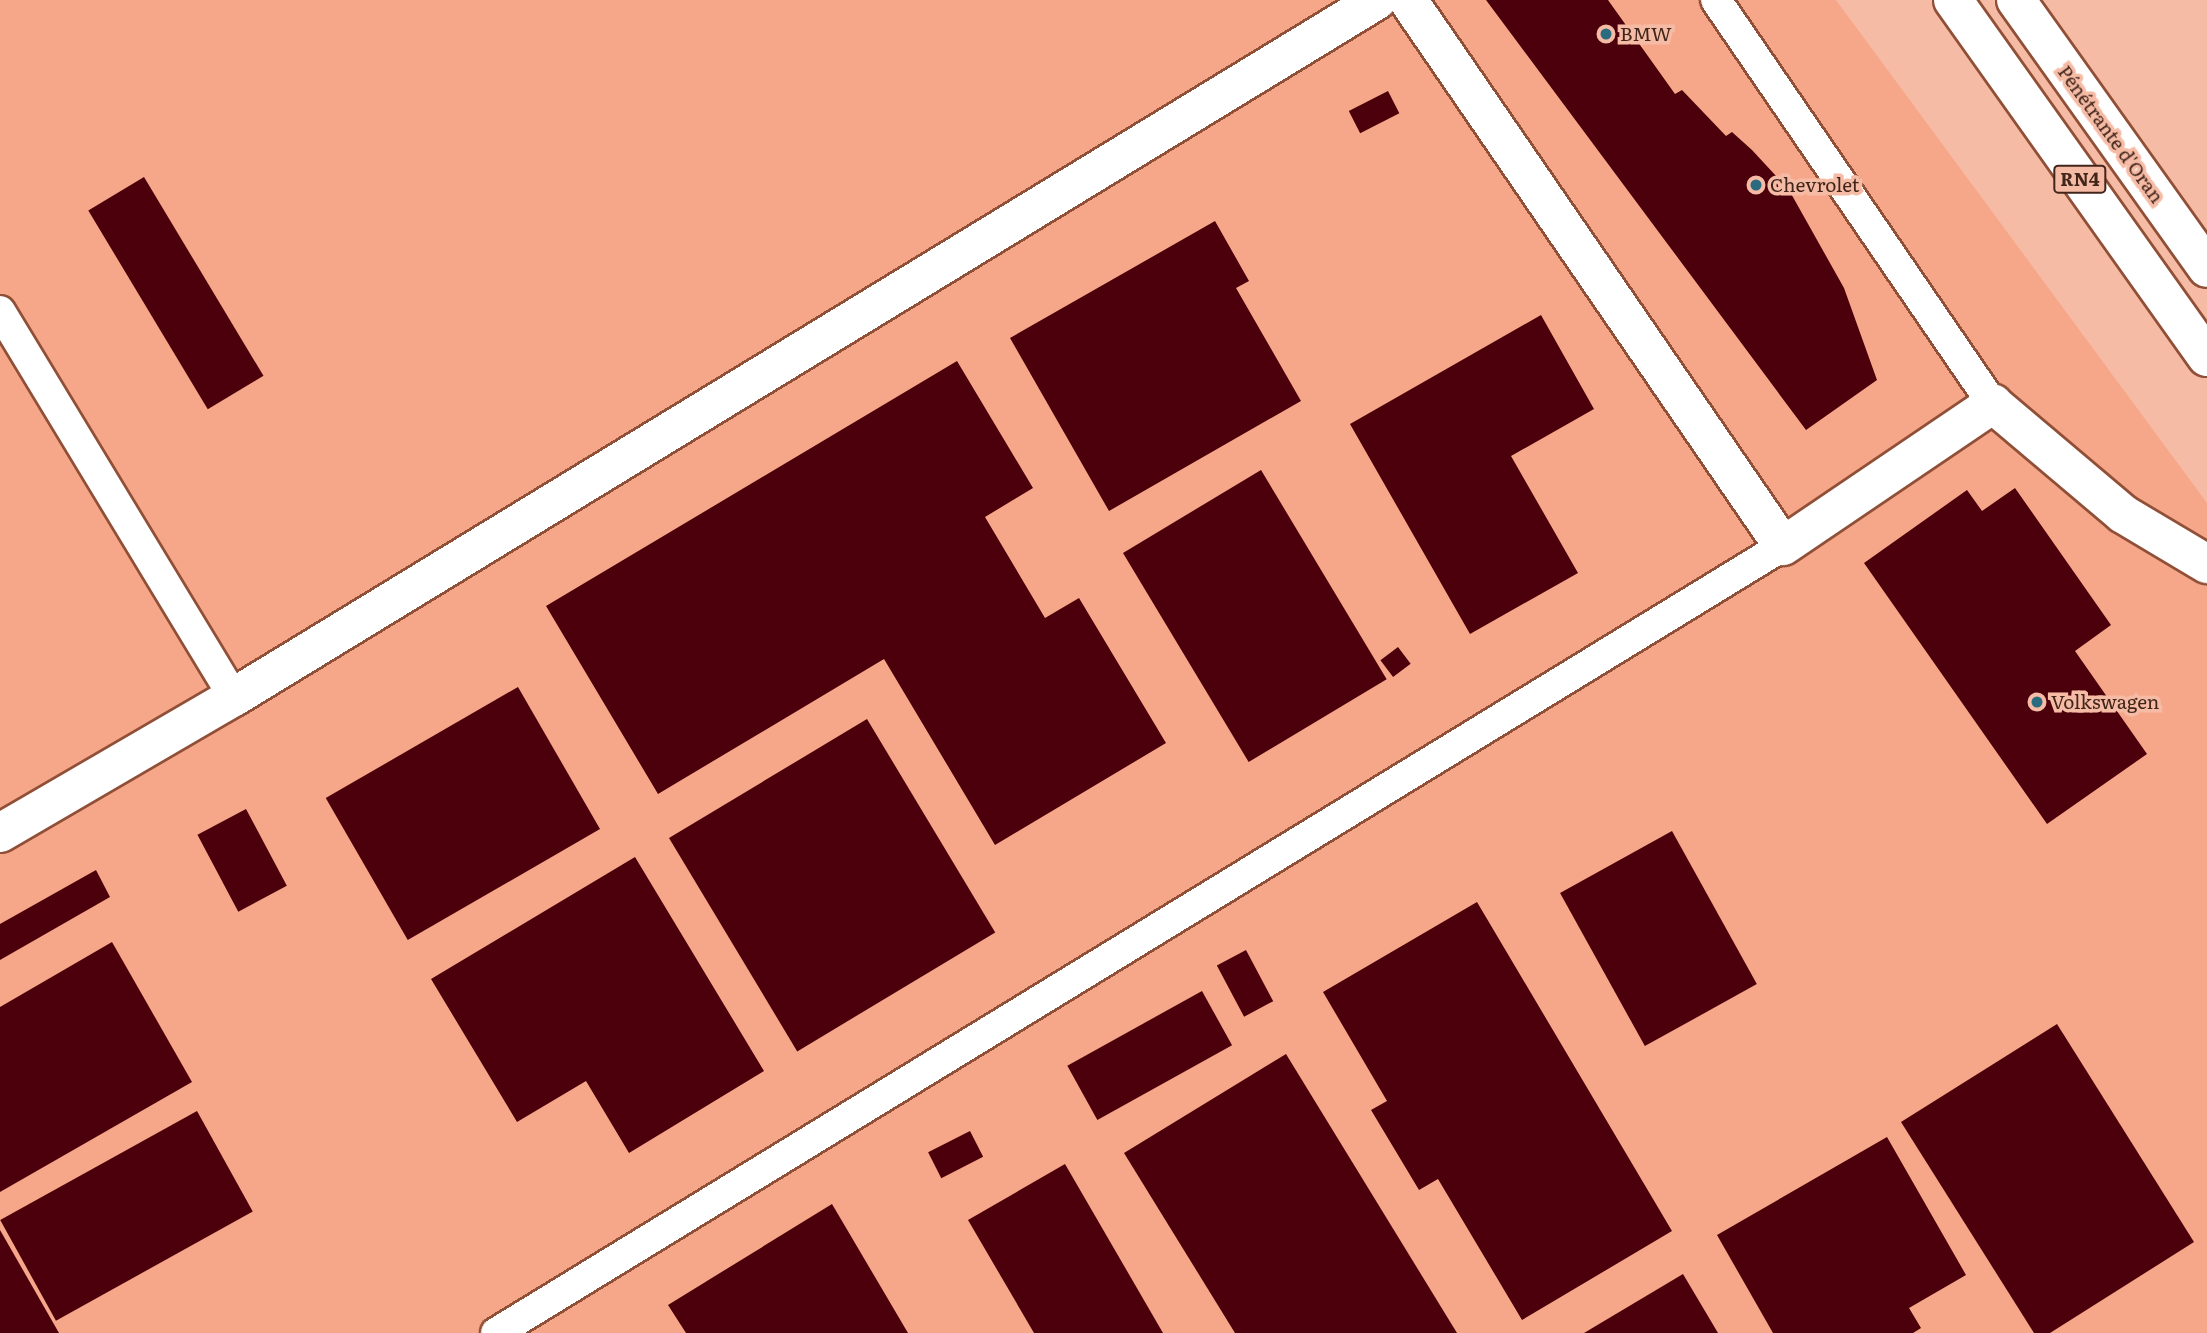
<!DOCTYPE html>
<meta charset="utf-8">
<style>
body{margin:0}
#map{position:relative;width:2207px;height:1333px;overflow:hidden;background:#f6bba5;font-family:Literata,serif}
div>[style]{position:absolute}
.built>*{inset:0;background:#f7a789}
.building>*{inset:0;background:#4b000b;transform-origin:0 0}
.roads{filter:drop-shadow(2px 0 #904f37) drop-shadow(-2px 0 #904f37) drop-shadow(0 2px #904f37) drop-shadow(0 -2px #904f37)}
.street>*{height:30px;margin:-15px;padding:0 15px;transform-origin:15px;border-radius:15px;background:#fff}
.secondary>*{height:38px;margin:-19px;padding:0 19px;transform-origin:19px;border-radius:19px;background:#fff}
.highway>*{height:38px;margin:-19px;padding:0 19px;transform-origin:19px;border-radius:19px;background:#fff}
.dots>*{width:19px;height:19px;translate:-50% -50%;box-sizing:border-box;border:4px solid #f6bba5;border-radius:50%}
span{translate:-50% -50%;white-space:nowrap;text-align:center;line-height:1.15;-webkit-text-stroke:7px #f6bba5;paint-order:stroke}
.shield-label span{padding:2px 5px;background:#f6bba5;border:2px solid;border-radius:5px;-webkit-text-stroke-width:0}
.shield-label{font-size:18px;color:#41251a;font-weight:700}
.poi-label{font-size:19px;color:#41251a}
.left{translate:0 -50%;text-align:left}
.street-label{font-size:19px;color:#41251a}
</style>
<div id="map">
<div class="built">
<i style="clip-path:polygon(0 0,1836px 0,2207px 503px,2207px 1333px,0 1333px)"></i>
</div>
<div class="building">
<i style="clip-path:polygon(1486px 0,1608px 0,1675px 94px,1682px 90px,1726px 136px,1732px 132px,1752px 150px,1789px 190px,1844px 288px,1877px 380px,1806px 430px)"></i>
<i style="left:1388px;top:91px;width:25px;height:44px;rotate:63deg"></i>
<i style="left:144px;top:177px;width:232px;height:65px;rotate:59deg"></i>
<i style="clip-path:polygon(1215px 221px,1249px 281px,1236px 288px,1301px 401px,1109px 511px,1010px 338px)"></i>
<i style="clip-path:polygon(1541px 315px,1594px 409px,1511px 456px,1578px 573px,1470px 634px,1350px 424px)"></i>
<i style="clip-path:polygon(957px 361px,1033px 488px,985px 517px,1045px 618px,1079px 598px,1166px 743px,995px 845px,884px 659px,658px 794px,546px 606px)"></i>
<i style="left:1261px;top:470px;width:244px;height:161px;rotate:59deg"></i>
<i style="clip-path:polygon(2015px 488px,2111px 625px,2075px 651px,2147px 754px,2047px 824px,1864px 563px,1967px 490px,1982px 511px)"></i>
<i style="left:1398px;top:647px;width:21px;height:22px;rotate:53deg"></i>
<i style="left:518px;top:687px;width:164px;height:222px;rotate:60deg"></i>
<i style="left:867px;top:719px;width:249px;height:231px;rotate:59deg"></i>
<i style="left:246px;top:809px;width:87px;height:55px;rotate:62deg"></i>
<i style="left:1672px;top:831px;width:175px;height:128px;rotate:61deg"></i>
<i style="clip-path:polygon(635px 857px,764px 1071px,629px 1153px,586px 1081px,517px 1122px,431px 979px)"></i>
<i style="clip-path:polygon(96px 870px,110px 897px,0 960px,0 924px)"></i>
<i style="clip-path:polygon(1477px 902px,1672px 1231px,1522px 1320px,1438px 1179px,1419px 1190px,1371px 1110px,1387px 1101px,1323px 992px)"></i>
<i style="clip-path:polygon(112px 942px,192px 1082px,0 1192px,0 1007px)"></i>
<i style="left:1246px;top:950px;width:58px;height:33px;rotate:62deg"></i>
<i style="left:1202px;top:991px;width:62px;height:154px;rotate:61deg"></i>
<i style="clip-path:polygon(2057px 1024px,2194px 1242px,2050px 1333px,2034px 1333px,1901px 1122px)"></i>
<i style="clip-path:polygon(1286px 1054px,1457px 1333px,1235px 1333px,1124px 1153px)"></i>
<i style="left:197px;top:1111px;width:115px;height:225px;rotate:61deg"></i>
<i style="left:970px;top:1131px;width:29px;height:47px;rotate:63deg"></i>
<i style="clip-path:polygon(1887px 1137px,1966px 1275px,1909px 1308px,1921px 1328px,1913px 1333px,1773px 1333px,1717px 1235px)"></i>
<i style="clip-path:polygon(1065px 1164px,1163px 1333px,1034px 1333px,968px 1220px)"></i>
<i style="clip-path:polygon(832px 1204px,908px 1333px,686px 1333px,668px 1305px)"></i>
<i style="clip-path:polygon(0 1230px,59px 1333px,0 1333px)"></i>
<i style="clip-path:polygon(1683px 1274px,1718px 1333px,1584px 1333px)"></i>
</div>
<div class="roads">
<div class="street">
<i style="left:1716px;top:0;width:490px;rotate:55.6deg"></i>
<i style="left:0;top:311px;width:451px;rotate:58.8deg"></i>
<i style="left:496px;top:1333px;width:1509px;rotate:-31.45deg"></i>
</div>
<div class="secondary">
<i style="left:1408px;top:0;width:662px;rotate:55.52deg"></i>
<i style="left:1783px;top:546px;width:254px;rotate:-34.1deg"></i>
<i style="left:0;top:833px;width:271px;rotate:-30.2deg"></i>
<i style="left:234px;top:697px;width:1339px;rotate:-31.37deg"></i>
</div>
<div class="highway">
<i style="left:1953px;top:0;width:438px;rotate:54.6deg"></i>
<i style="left:2016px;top:0;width:329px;rotate:54.5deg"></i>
<i style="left:1993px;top:404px;width:170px;rotate:40.2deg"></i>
<i style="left:2123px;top:514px;width:98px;rotate:30.8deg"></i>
</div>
</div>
<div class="dots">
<i style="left:1606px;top:34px;background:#2a6b7f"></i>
<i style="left:1756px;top:185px;background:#2a6b7f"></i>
<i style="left:2037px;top:702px;background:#2a6b7f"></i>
</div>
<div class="shield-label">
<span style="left:2080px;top:179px">RN4</span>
</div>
<div class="poi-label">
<span class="left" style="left:1620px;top:34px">BMW</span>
<span class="left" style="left:1770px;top:185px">Chevrolet</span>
<span class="left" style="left:2051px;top:702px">Volkswagen</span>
</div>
<div class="street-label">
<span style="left:2111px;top:134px;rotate:54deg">Pénétrante d'Oran</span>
</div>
</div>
